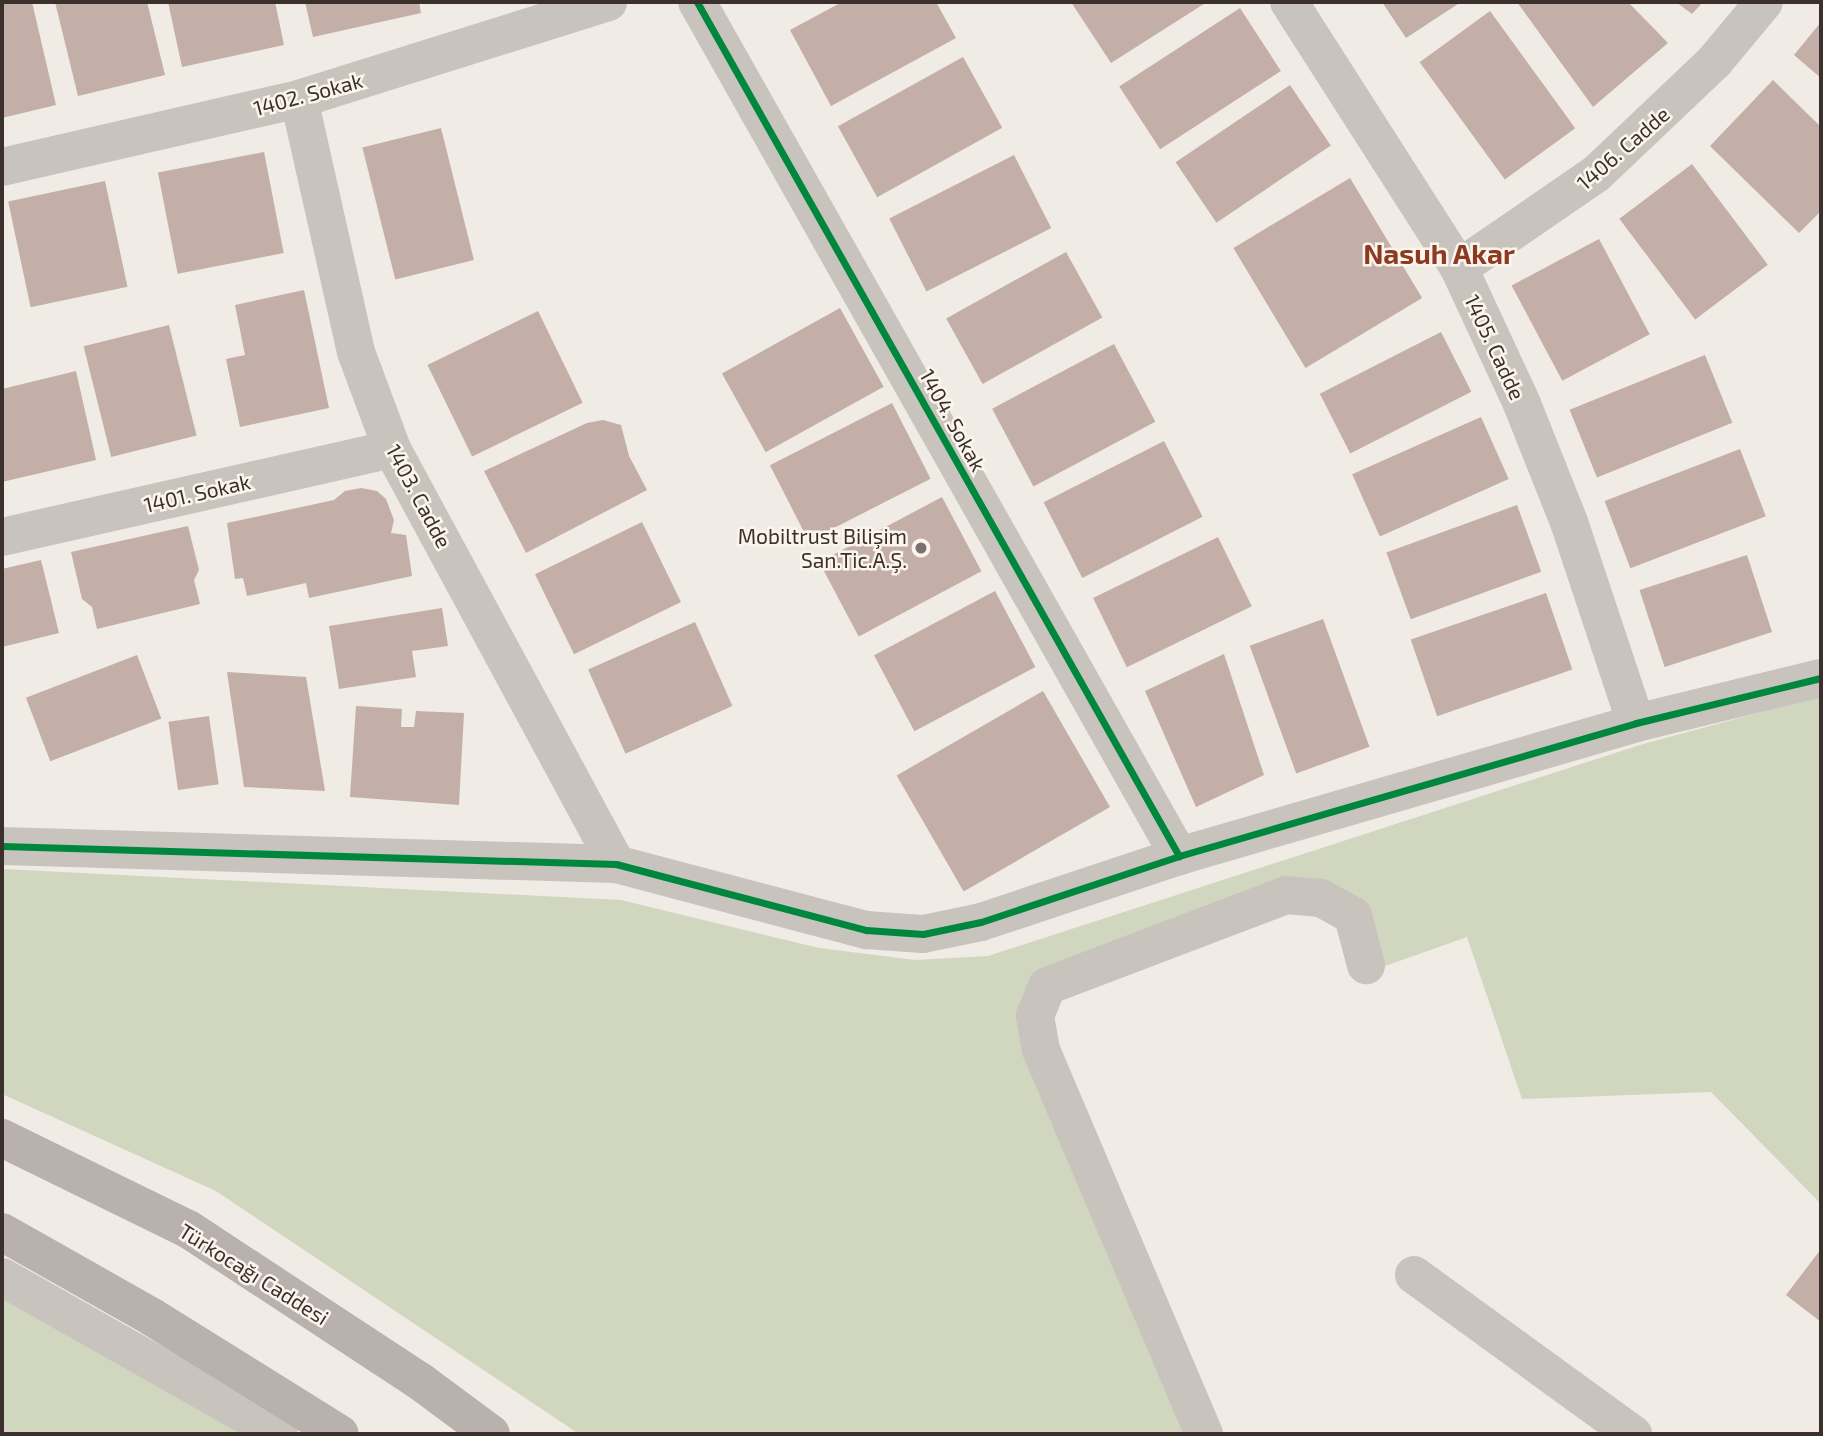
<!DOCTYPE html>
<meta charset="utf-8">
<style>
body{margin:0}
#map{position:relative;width:1823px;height:1436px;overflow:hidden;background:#f0ebe5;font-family:"Exo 2",sans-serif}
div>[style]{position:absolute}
.green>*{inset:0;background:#d1d6bf}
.building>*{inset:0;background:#c3afa7;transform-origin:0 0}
.minor>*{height:38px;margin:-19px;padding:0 19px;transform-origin:19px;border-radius:19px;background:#c9c3be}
.major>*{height:38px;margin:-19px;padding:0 19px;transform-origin:19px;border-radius:19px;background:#b8b1ad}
.cycleway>*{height:7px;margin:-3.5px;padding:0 3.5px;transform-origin:3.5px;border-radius:3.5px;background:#00873e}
.dots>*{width:19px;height:19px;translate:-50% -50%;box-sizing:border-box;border:4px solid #fbf5ee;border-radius:50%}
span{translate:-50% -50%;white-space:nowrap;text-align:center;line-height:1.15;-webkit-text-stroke:5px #fbf5ee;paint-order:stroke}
.street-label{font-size:21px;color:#3b302b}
.poi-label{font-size:21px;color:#3b302b}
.right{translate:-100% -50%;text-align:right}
.district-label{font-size:28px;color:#8c3b22;font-weight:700}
.frame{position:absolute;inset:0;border:4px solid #3b302b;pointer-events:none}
</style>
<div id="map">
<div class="green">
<i style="clip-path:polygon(1821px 696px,1821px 1204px,1711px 1092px,1522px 1099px,1467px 937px,1371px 971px,1321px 898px,1047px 986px,1035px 1016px,1204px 1434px,579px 1434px,216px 1191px,2px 1094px,2px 869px,621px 900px,819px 948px,915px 960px,988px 956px,1643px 744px)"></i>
<i style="clip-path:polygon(2px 1277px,279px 1434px,2px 1434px)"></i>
</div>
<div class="building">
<i style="clip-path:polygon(32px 2px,56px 105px,2px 118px,2px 4px)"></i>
<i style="clip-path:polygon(55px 2px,147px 2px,165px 75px,78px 96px)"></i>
<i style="clip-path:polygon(168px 2px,275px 2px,284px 45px,182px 67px)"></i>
<i style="clip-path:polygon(305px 2px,419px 2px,421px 13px,313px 37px)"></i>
<i style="clip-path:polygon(842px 2px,936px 2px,956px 38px,831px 106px,790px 30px)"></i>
<i style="clip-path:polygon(1071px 2px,1207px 2px,1111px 63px)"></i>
<i style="clip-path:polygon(1382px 2px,1461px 2px,1406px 38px)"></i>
<i style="clip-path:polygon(1517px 2px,1628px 2px,1668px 43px,1593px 107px)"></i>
<i style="clip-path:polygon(1676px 2px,1703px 2px,1692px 14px)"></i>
<i style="left:1240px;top:8px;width:75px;height:144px;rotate:57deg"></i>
<i style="left:1490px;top:11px;width:145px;height:87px;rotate:54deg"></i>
<i style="clip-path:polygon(1821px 22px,1821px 78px,1794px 55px)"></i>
<i style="left:963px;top:57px;width:81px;height:143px;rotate:61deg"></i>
<i style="clip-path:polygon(1773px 80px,1821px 127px,1821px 211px,1799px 233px,1710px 146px)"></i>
<i style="left:1290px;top:85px;width:73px;height:138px;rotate:56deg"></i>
<i style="left:441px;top:128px;width:136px;height:81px;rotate:76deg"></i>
<i style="left:264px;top:152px;width:103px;height:108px;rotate:79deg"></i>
<i style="left:1014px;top:155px;width:82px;height:140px;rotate:63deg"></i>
<i style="left:1692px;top:164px;width:126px;height:91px;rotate:53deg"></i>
<i style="left:1350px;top:178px;width:140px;height:136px;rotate:59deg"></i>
<i style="left:105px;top:181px;width:108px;height:99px;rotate:78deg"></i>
<i style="left:1599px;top:239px;width:108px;height:99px;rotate:62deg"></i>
<i style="left:1066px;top:252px;width:75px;height:137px;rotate:61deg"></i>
<i style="clip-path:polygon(304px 290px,329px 408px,240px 427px,226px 359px,245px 355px,235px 305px)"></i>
<i style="left:840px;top:308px;width:90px;height:135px;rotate:61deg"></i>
<i style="left:538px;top:311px;width:102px;height:123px;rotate:64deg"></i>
<i style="left:169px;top:325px;width:114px;height:88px;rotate:76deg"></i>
<i style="left:1441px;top:332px;width:67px;height:136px;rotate:63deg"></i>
<i style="left:1114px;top:344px;width:88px;height:138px;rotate:62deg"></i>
<i style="left:1705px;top:355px;width:73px;height:146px;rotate:68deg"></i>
<i style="clip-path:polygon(76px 371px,96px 460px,2px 482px,2px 389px)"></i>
<i style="left:892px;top:403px;width:85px;height:137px;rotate:63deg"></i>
<i style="left:1481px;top:417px;width:68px;height:141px;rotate:66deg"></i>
<i style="clip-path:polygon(603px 420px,621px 425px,629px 456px,647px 490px,526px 553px,484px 471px,587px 423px)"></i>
<i style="left:1164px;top:441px;width:85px;height:135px;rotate:63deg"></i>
<i style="left:1740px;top:449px;width:72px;height:145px;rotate:69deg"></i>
<i style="clip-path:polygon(361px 488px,377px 491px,386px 499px,394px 520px,391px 533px,406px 535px,412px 576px,309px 598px,306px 583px,247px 596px,243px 578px,235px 579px,227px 523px,334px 500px,345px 491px)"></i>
<i style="left:942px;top:497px;width:84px;height:139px;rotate:62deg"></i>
<i style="left:1517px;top:505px;width:71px;height:139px;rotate:70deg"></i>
<i style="left:642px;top:522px;width:89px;height:119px;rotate:64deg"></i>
<i style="clip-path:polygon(188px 526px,199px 570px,194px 580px,200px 604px,97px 629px,92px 607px,82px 599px,71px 552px)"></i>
<i style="left:1218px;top:537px;width:77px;height:139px;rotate:64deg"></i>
<i style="left:1747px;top:555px;width:81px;height:113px;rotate:72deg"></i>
<i style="clip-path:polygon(41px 560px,59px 633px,2px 647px,2px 569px)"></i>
<i style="left:995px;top:591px;width:86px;height:137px;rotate:62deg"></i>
<i style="left:1546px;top:593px;width:81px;height:143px;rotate:71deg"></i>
<i style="clip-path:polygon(442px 608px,448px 646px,412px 651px,416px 677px,339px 689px,329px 626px)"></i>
<i style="left:1323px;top:619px;width:136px;height:78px;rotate:70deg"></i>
<i style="left:695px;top:622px;width:92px;height:117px;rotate:66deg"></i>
<i style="clip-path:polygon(1224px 654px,1264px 775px,1196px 807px,1145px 691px)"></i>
<i style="left:137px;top:655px;width:68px;height:119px;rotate:69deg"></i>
<i style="clip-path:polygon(227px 672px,306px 677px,325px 791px,244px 787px)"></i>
<i style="left:1043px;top:691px;width:134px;height:169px;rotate:60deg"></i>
<i style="clip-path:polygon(356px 706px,402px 709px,401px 727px,414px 727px,416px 711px,464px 713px,459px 805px,350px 797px)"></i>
<i style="left:209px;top:716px;width:69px;height:41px;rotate:82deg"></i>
<i style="clip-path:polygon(1821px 1249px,1821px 1322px,1786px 1295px)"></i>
</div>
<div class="minor">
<i style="left:697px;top:2px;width:981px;rotate:60.56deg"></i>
<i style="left:1289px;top:2px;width:316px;rotate:57.4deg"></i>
<i style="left:1459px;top:268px;width:150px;rotate:65.1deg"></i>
<i style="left:1522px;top:404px;width:127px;rotate:68.3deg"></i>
<i style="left:1569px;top:522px;width:212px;rotate:71.6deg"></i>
<i style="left:299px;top:99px;width:259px;rotate:77.3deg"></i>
<i style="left:356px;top:352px;width:103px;rotate:69.6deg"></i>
<i style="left:392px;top:449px;width:472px;rotate:61.6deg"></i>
<i style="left:2px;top:167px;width:305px;rotate:-12.9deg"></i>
<i style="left:299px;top:99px;width:324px;rotate:-17.4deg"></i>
<i style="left:1459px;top:268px;width:166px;rotate:-34.5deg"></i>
<i style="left:1596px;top:174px;width:163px;rotate:-43.5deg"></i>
<i style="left:1714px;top:62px;width:78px;rotate:-50.2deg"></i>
<i style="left:2px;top:537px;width:400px;rotate:-12.7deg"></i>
<i style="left:2px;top:846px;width:614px;rotate:1.68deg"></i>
<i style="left:616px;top:864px;width:259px;rotate:14.8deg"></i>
<i style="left:866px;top:930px;width:57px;rotate:4deg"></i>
<i style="left:923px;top:934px;width:59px;rotate:-11.7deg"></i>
<i style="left:981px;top:922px;width:209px;rotate:-18.4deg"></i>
<i style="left:1179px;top:856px;width:476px;rotate:-16.2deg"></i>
<i style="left:1636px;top:723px;width:190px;rotate:-13.7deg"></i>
<i style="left:1414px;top:1275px;width:271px;rotate:36deg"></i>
<i style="left:2px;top:1277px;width:318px;rotate:29.5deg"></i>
<i style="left:1204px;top:1434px;width:417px;rotate:-113deg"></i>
<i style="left:1041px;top:1050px;width:35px;rotate:-100deg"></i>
<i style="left:1035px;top:1016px;width:32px;rotate:-68deg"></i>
<i style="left:1047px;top:986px;width:256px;rotate:-20.8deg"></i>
<i style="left:1286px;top:895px;width:35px;rotate:5deg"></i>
<i style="left:1321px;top:898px;width:37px;rotate:29deg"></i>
<i style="left:1353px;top:916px;width:51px;rotate:75.1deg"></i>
</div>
<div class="major">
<i style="left:2px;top:1138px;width:207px;rotate:26.1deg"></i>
<i style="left:188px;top:1229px;width:279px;rotate:33.3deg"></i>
<i style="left:421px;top:1382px;width:87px;rotate:36.6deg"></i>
<i style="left:2px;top:1232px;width:172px;rotate:29.5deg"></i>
<i style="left:152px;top:1317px;width:221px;rotate:31.9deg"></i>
</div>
<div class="cycleway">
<i style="left:697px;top:2px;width:981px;rotate:60.56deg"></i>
<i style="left:2px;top:846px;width:614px;rotate:1.68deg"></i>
<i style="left:616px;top:864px;width:259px;rotate:14.8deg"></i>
<i style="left:866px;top:930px;width:57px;rotate:4deg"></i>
<i style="left:923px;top:934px;width:59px;rotate:-11.7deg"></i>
<i style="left:981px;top:922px;width:209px;rotate:-18.4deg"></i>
<i style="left:1179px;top:856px;width:476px;rotate:-16.2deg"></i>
<i style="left:1636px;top:723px;width:190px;rotate:-13.7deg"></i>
</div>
<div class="dots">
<i style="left:921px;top:548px;background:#7a716c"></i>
</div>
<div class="street-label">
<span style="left:308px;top:94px;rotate:-15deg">1402. Sokak</span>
<span style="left:1623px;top:148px;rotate:-41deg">1406. Cadde</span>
<span style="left:1495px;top:347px;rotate:65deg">1405. Cadde</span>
<span style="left:953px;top:420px;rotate:61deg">1404. Sokak</span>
<span style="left:197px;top:493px;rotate:-13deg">1401. Sokak</span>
<span style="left:419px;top:496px;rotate:62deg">1403. Cadde</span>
<span style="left:254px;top:1274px;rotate:32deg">Türkocağı Caddesi</span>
</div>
<div class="poi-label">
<span class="right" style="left:907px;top:548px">Mobiltrust Bilişim<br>San.Tic.A.Ş.</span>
</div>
<div class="district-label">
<span style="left:1439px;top:253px">Nasuh Akar</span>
</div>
<div class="frame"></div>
</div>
